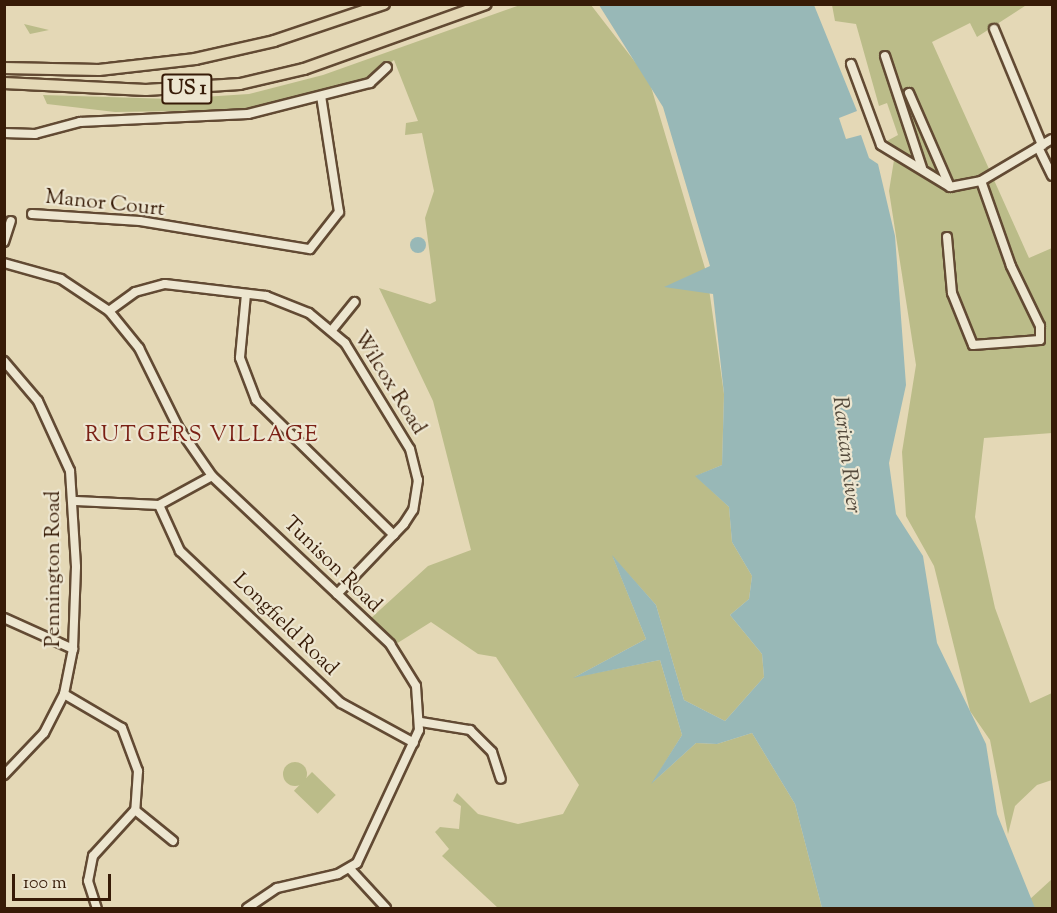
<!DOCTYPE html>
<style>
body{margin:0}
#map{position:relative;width:1057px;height:913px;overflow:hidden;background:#e4d8b6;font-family:"Sorts Mill Goudy",serif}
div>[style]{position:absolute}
.green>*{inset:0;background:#bbbc89;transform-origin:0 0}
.round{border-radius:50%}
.water>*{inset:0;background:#98b8b7}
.roads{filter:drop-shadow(2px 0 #624a33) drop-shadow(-2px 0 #624a33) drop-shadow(0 2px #624a33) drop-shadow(0 -2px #624a33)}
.minor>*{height:8px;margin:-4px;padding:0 4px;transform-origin:4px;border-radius:4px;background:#ede6d0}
.highway>*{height:10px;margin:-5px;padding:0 5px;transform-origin:5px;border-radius:5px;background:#e4d8b6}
span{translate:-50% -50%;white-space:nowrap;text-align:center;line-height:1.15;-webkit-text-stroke:4.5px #ede6d0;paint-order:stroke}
.shield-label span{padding:2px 4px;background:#ede6d0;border:2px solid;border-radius:4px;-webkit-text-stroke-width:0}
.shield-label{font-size:20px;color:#371b07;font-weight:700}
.street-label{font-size:21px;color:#371b07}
.neighbourhood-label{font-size:22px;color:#7a1f14;letter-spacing:1.5px}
.water-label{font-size:22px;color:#544a3c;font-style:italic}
.frame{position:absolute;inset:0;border:6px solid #371b07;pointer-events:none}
.scale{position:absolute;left:12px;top:874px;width:99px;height:27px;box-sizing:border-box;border:3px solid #371b07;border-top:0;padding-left:8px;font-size:18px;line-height:21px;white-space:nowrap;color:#371b07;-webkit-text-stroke:4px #ede6d0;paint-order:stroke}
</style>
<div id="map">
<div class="green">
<i style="clip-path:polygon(1028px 4px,977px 37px,970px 23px,932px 42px,1029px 258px,1052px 248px,1052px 433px,984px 438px,975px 517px,995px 608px,1030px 703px,1052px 693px,1052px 780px,1037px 785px,1015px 806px,1008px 834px,990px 740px,970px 711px,934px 566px,906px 516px,902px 452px,916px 365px,889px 191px,894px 160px,885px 142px,898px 135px,887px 103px,879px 106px,856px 24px,835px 21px,832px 5px)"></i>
<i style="clip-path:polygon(520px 5px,591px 5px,649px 80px,707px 275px,724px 394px,722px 465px,696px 476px,729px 507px,732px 542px,752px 576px,749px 599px,730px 615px,762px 654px,764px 677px,725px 721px,684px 700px,656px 605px,613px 557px,646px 639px,575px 677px,660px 660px,682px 735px,653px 782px,696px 743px,717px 744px,752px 733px,795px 804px,822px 908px,498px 908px,442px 856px,449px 849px,435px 832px,440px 827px,459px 829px,461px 806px,453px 801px,457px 793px,478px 814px,518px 824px,563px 814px,579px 785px,496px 657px,478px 654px,431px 622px,396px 644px,370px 619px,428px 566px,471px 550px,433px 401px,379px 288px,430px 304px,436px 301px,425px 218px,434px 191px,422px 133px,405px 135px,406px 123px,418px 121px,394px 60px,372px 77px,242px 110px,115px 112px,47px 104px,43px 95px,172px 99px,249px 94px,323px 75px)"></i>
<i style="clip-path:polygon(24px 24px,49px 30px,30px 34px)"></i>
<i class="round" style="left:283px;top:762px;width:24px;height:24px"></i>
<i style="left:312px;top:772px;width:33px;height:26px;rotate:44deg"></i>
<i style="clip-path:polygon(1052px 879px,1052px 908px,1035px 908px,1029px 900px)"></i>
</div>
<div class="water">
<i style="clip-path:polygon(599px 5px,814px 5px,857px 111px,839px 118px,846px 139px,861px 135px,869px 158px,878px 164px,895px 236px,906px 385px,889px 463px,896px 514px,923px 556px,937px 643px,986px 744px,997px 814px,1035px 908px,822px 908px,795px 804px,752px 733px,717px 744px,696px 743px,651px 784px,682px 735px,660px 660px,573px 678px,646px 639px,612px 555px,656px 605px,684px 700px,725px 721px,764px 677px,762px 654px,730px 615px,749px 599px,752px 576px,732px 542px,729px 507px,695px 476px,722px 465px,724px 394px,713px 294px,664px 287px,710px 266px,663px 107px)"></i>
<i class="round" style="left:410px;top:237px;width:16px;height:16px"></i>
</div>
<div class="roads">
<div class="minor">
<i style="left:994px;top:29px;width:126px;rotate:67.5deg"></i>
<i style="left:885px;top:56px;width:118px;rotate:71.7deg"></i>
<i style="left:851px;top:64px;width:86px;rotate:69.7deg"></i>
<i style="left:881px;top:145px;width:81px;rotate:31.3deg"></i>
<i style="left:950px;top:187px;width:32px;rotate:-11deg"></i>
<i style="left:981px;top:181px;width:82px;rotate:-30.6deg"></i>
<i style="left:909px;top:93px;width:100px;rotate:66.5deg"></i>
<i style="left:4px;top:133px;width:31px;rotate:2deg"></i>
<i style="left:35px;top:134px;width:47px;rotate:-14.9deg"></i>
<i style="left:80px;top:122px;width:168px;rotate:-2.7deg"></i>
<i style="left:248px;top:114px;width:126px;rotate:-14.3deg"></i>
<i style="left:370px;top:83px;width:23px;rotate:-43deg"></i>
<i style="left:1038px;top:147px;width:32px;rotate:64deg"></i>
<i style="left:32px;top:214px;width:108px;rotate:3.7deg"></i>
<i style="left:140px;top:221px;width:172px;rotate:9.4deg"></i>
<i style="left:310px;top:249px;width:47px;rotate:-51.9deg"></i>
<i style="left:339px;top:212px;width:117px;rotate:-98.8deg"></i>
<i style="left:947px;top:237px;width:56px;rotate:84.9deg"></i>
<i style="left:952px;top:293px;width:56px;rotate:68deg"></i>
<i style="left:973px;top:345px;width:67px;rotate:-4.3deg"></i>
<i style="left:1040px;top:340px;width:14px;rotate:-90deg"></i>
<i style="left:1040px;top:326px;width:67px;rotate:-115.8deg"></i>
<i style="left:1011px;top:266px;width:90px;rotate:-109.4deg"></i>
<i style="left:4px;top:242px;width:22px;rotate:-72deg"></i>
<i style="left:4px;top:263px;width:59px;rotate:15.7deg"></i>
<i style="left:61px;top:279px;width:58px;rotate:33.7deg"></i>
<i style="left:109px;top:311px;width:48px;rotate:51deg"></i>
<i style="left:139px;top:348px;width:88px;rotate:63.7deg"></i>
<i style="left:178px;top:427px;width:60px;rotate:55.2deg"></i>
<i style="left:212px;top:476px;width:245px;rotate:43.3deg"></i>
<i style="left:390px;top:644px;width:49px;rotate:58.2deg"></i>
<i style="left:416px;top:686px;width:44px;rotate:86.1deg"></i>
<i style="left:419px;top:730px;width:147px;rotate:115deg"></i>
<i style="left:357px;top:863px;width:22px;rotate:150deg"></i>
<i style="left:338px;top:874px;width:63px;rotate:167.1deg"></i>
<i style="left:277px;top:888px;width:36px;rotate:146deg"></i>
<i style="left:246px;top:294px;width:64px;rotate:95.4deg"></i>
<i style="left:240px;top:358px;width:45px;rotate:69.1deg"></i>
<i style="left:256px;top:400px;width:193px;rotate:44.4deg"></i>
<i style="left:109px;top:311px;width:32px;rotate:-36deg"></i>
<i style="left:135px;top:292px;width:31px;rotate:-15deg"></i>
<i style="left:165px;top:284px;width:102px;rotate:6.8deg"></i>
<i style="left:266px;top:296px;width:46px;rotate:21.6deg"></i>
<i style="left:309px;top:313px;width:47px;rotate:39.8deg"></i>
<i style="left:345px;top:343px;width:124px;rotate:58.5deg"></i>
<i style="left:410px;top:449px;width:32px;rotate:76deg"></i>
<i style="left:418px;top:480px;width:30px;rotate:99deg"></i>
<i style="left:413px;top:510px;width:17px;rotate:123deg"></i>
<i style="left:404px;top:524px;width:97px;rotate:133.7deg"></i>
<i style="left:332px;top:330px;width:36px;rotate:-51deg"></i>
<i style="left:4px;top:361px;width:52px;rotate:49.6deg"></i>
<i style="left:38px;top:401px;width:77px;rotate:65.4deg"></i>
<i style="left:70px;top:471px;width:96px;rotate:86.4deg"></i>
<i style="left:76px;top:567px;width:82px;rotate:92.1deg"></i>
<i style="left:73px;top:649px;width:46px;rotate:101.3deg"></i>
<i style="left:64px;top:694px;width:44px;rotate:117.1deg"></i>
<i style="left:44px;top:733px;width:58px;rotate:133.6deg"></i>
<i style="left:76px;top:501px;width:83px;rotate:2.8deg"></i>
<i style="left:159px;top:505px;width:60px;rotate:-28.7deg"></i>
<i style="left:159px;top:505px;width:51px;rotate:65.5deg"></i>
<i style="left:180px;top:551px;width:221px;rotate:43.4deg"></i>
<i style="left:341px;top:703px;width:83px;rotate:28.7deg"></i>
<i style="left:4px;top:618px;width:76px;rotate:24.2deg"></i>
<i style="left:64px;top:694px;width:67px;rotate:30.4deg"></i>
<i style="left:122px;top:728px;width:46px;rotate:69.6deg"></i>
<i style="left:138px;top:771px;width:39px;rotate:94deg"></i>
<i style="left:135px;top:810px;width:62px;rotate:132.4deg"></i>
<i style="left:93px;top:856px;width:25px;rotate:101deg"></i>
<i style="left:88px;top:881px;width:28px;rotate:72deg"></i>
<i style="left:421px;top:722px;width:50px;rotate:9.3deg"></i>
<i style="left:470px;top:730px;width:31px;rotate:45deg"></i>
<i style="left:492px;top:752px;width:28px;rotate:72deg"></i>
<i style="left:135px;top:810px;width:49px;rotate:39.2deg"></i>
<i style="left:350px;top:869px;width:53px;rotate:47.3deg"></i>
</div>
<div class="highway">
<i style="left:4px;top:68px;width:95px;rotate:1.2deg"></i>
<i style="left:99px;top:70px;width:97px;rotate:-6.5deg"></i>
<i style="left:195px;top:59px;width:81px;rotate:-12.8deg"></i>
<i style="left:274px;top:41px;width:116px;rotate:-18.6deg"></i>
<i style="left:4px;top:83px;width:142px;rotate:2.8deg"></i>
<i style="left:146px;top:90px;width:94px;rotate:-3.7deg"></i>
<i style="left:240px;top:84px;width:66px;rotate:-13.2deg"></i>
<i style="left:304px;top:69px;width:193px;rotate:-19.7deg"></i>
</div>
</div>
<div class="shield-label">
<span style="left:187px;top:89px">US 1</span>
</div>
<div class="street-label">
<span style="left:105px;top:204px;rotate:6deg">Manor Court</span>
<span style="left:389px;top:383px;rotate:58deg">Wilcox Road</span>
<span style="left:332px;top:565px;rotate:44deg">Tunison Road</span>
<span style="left:54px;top:569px;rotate:-90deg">Pennington Road</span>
<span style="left:285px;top:625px;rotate:44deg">Longfield Road</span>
</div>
<div class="neighbourhood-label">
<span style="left:202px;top:437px">RUTGERS VILLAGE</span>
</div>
<div class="water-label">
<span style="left:845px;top:455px;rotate:83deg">Raritan River</span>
</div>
<div class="frame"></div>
<div class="scale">100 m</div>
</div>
